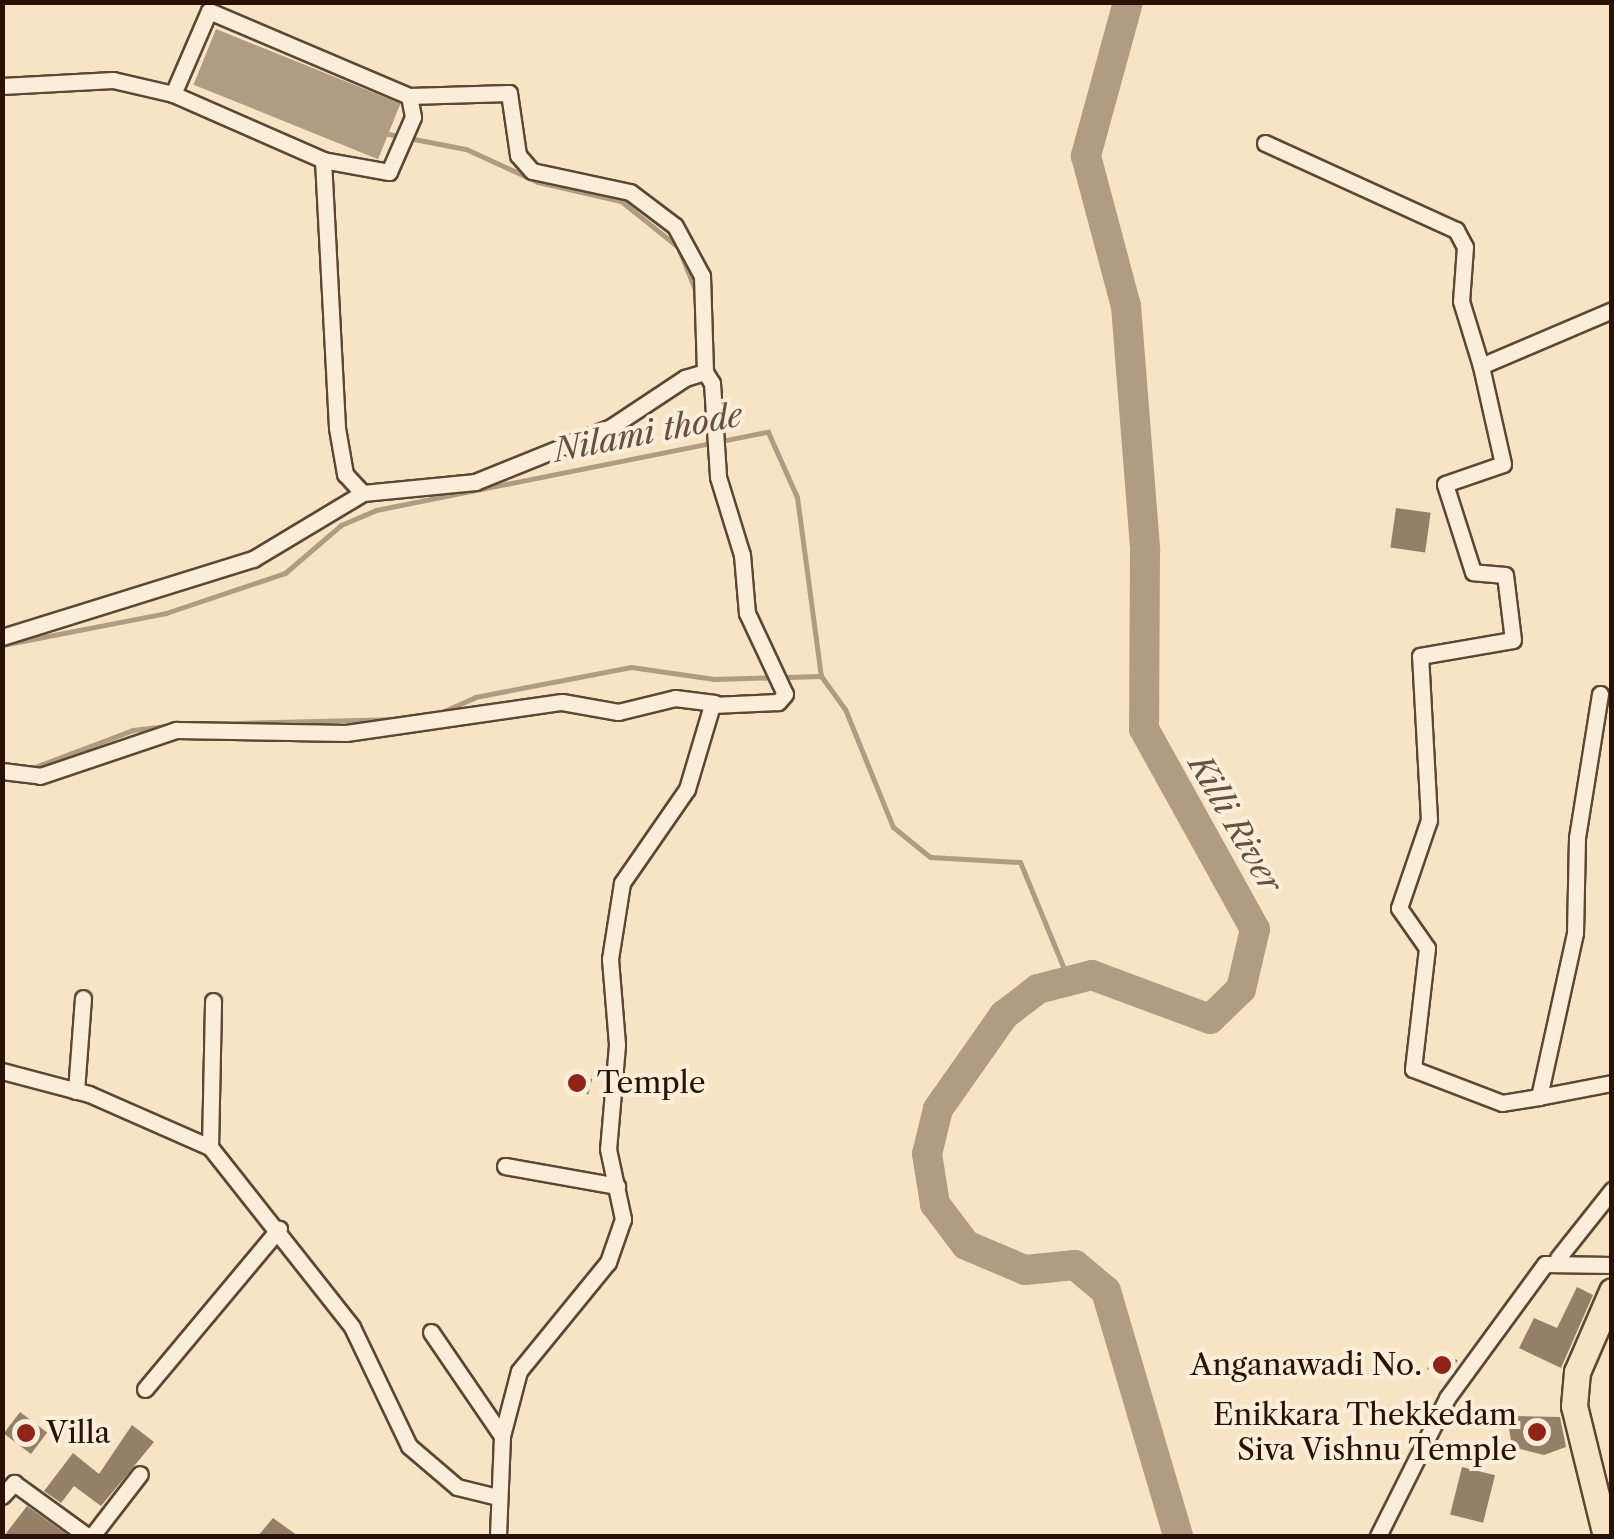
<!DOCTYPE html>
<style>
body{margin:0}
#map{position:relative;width:1614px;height:1539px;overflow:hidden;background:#f7e4c4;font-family:"Libre Caslon Text",serif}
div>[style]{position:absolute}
.water>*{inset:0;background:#b19c83;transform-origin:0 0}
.stream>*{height:5px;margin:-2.5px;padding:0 2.5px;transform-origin:2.5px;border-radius:2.5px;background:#b19c83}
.river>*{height:30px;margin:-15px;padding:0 15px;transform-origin:15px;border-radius:15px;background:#b19c83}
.building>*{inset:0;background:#957f68;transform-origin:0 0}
.roads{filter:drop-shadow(2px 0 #5d4634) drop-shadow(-2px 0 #5d4634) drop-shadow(0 2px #5d4634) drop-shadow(0 -2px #5d4634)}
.minor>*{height:15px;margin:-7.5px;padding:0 7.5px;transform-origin:7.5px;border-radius:7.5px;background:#faedd9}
.primary>*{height:25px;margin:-12.5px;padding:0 12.5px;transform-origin:12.5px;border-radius:12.5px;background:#f7e4c4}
.dots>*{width:28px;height:28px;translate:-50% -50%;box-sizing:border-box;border:5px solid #faedd9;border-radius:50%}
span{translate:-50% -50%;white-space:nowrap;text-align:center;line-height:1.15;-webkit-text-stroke:8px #faedd9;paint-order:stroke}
.poi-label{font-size:30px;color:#2a1104}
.left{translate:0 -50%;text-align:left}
.right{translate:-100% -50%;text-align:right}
.water-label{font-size:32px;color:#67503d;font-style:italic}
.frame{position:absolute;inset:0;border:5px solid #2a1104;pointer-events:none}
</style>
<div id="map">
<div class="water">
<i style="left:216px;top:29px;width:199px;height:60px;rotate:22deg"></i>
</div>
<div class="stream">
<i style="left:388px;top:134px;width:79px;rotate:10.9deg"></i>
<i style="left:466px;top:149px;width:79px;rotate:24.6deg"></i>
<i style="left:538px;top:182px;width:85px;rotate:12.9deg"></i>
<i style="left:621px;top:201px;width:73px;rotate:38.9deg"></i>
<i style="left:678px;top:247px;width:48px;rotate:68.2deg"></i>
<i style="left:2px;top:645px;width:167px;rotate:-11deg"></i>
<i style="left:166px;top:613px;width:126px;rotate:-18.6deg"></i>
<i style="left:285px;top:573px;width:74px;rotate:-40.6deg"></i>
<i style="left:341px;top:525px;width:38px;rotate:-23deg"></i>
<i style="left:376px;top:510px;width:400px;rotate:-11.3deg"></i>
<i style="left:768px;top:432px;width:71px;rotate:66deg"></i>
<i style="left:797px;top:497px;width:181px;rotate:82.4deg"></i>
<i style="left:821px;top:676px;width:41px;rotate:54deg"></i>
<i style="left:845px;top:709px;width:127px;rotate:67.9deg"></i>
<i style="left:893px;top:827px;width:48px;rotate:39deg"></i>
<i style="left:930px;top:857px;width:90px;rotate:3.2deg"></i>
<i style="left:1020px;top:862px;width:129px;rotate:67.6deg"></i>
<i style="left:442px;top:712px;width:36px;rotate:-24deg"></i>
<i style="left:475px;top:697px;width:159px;rotate:-10.9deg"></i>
<i style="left:631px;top:667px;width:84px;rotate:8.2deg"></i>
<i style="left:714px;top:679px;width:107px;rotate:-1.6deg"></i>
<i style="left:194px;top:724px;width:198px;rotate:-1.4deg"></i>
<i style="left:27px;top:770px;width:113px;rotate:-20.7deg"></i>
<i style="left:133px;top:730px;width:35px;rotate:-7deg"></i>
</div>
<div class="river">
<i style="left:1128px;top:2px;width:160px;rotate:105.3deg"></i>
<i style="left:1086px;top:156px;width:155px;rotate:75.1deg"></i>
<i style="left:1126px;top:306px;width:245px;rotate:85.5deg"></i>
<i style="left:1145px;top:550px;width:179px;rotate:90.3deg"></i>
<i style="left:1144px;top:729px;width:229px;rotate:61deg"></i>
<i style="left:1255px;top:929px;width:62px;rotate:103.1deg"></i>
<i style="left:1241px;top:989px;width:43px;rotate:135.9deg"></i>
<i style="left:1210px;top:1019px;width:126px;rotate:-159.6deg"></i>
<i style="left:1092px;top:975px;width:56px;rotate:165.5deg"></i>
<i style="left:1038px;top:989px;width:43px;rotate:142.6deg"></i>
<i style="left:1004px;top:1015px;width:115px;rotate:125.1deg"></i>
<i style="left:938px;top:1109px;width:46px;rotate:103.7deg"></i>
<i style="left:927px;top:1154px;width:51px;rotate:80.9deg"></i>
<i style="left:935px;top:1204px;width:51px;rotate:52.9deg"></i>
<i style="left:966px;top:1245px;width:64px;rotate:23deg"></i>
<i style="left:1025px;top:1270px;width:50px;rotate:-5.7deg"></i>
<i style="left:1075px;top:1265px;width:40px;rotate:40deg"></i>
<i style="left:1106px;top:1291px;width:255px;rotate:73.6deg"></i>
</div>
<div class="building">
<i style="left:1396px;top:508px;width:35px;height:40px;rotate:8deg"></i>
<i style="left:568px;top:1073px;width:25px;height:16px;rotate:14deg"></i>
<i style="clip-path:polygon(1577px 1287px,1593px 1295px,1561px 1368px,1519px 1348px,1534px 1318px,1557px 1328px)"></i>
<i style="clip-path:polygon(1433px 1354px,1458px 1360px,1447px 1378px,1427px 1369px)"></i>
<i style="left:20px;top:1412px;width:34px;height:27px;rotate:37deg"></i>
<i style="clip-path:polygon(1507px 1416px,1560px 1417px,1566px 1447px,1544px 1455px,1512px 1447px)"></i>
<i style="clip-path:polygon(132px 1425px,154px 1442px,101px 1506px,74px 1486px,61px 1503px,44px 1491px,73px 1453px,99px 1474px)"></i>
<i style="left:1462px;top:1467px;width:34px;height:49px;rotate:14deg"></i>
<i style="clip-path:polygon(27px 1506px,69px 1536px,4px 1536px)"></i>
<i style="clip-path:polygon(273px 1518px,298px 1536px,258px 1536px)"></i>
</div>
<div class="roads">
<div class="minor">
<i style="left:2px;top:86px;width:111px;rotate:-3.1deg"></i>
<i style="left:113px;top:80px;width:62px;rotate:13.1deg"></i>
<i style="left:173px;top:94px;width:164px;rotate:23.7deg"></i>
<i style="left:323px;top:160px;width:268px;rotate:87deg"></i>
<i style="left:337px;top:428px;width:47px;rotate:80.1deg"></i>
<i style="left:345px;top:474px;width:26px;rotate:47deg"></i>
<i style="left:363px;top:493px;width:113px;rotate:-5.6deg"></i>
<i style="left:475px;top:482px;width:147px;rotate:-22deg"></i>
<i style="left:611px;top:427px;width:89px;rotate:-33.5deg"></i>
<i style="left:685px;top:378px;width:21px;rotate:-17deg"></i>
<i style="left:705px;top:372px;width:13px;rotate:58deg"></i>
<i style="left:712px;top:383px;width:94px;rotate:86.3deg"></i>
<i style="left:718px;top:477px;width:82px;rotate:72.9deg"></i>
<i style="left:742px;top:555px;width:58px;rotate:85.1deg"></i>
<i style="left:747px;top:613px;width:89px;rotate:64.9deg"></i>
<i style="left:785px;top:694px;width:11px;rotate:131deg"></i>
<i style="left:778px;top:702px;width:66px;rotate:177.4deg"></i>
<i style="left:712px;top:705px;width:88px;rotate:106.6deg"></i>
<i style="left:687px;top:789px;width:114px;rotate:124.7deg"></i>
<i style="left:622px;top:883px;width:77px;rotate:99deg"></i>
<i style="left:610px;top:959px;width:86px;rotate:85.3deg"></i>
<i style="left:617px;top:1045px;width:104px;rotate:94.9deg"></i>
<i style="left:608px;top:1149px;width:72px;rotate:77.9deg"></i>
<i style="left:623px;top:1219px;width:46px;rotate:109.2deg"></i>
<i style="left:608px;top:1262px;width:141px;rotate:129.2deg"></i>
<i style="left:519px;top:1371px;width:67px;rotate:104.7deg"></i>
<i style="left:502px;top:1436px;width:100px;rotate:92.3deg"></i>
<i style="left:173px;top:94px;width:90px;rotate:-66.6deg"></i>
<i style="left:209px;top:11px;width:217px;rotate:23deg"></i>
<i style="left:409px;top:96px;width:21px;rotate:79deg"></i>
<i style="left:413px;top:117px;width:60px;rotate:113.6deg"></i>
<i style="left:389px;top:172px;width:67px;rotate:-169.7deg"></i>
<i style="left:409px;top:96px;width:100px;rotate:-1.7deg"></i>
<i style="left:509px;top:93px;width:63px;rotate:81.7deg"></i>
<i style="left:518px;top:155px;width:21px;rotate:49deg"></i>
<i style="left:532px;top:171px;width:100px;rotate:12.1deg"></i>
<i style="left:630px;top:192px;width:56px;rotate:37.1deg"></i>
<i style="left:675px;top:226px;width:57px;rotate:61.6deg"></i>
<i style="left:702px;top:276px;width:96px;rotate:88.2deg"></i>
<i style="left:1265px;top:143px;width:210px;rotate:24.5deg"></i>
<i style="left:1456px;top:230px;width:19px;rotate:62deg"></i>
<i style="left:1465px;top:247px;width:54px;rotate:94.2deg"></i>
<i style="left:1461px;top:301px;width:68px;rotate:72.9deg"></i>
<i style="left:2px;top:637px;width:263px;rotate:-17.3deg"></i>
<i style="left:253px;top:559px;width:128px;rotate:-31deg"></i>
<i style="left:1600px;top:694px;width:146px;rotate:99.1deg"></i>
<i style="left:1577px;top:838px;width:95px;rotate:91.2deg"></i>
<i style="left:1575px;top:933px;width:168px;rotate:102.4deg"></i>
<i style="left:1539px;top:1097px;width:74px;rotate:-10.9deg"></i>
<i style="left:2px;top:771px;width:38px;rotate:7deg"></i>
<i style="left:40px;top:776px;width:144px;rotate:-18.7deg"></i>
<i style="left:176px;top:730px;width:170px;rotate:1deg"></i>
<i style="left:346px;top:733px;width:218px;rotate:-8.2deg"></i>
<i style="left:562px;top:702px;width:57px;rotate:10.1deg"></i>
<i style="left:618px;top:712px;width:59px;rotate:-13.8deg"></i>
<i style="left:675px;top:698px;width:40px;rotate:7.1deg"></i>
<i style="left:2px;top:1071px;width:90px;rotate:14.8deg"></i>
<i style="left:89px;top:1094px;width:132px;rotate:23.7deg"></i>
<i style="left:210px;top:1147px;width:229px;rotate:51.7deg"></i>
<i style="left:352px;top:1327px;width:132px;rotate:64.4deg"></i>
<i style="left:409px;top:1446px;width:63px;rotate:40.5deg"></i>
<i style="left:457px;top:1487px;width:42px;rotate:13.7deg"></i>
<i style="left:76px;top:1091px;width:93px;rotate:-85.7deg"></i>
<i style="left:1539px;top:1097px;width:37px;rotate:171deg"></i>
<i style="left:1502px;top:1103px;width:95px;rotate:-159.1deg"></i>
<i style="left:1413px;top:1069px;width:122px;rotate:-83.4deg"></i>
<i style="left:1427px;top:948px;width:49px;rotate:-125deg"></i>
<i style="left:1399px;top:908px;width:93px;rotate:-71.2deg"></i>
<i style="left:1429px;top:820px;width:164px;rotate:-93.1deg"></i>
<i style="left:1420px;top:656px;width:94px;rotate:-9.8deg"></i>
<i style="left:1513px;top:640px;width:65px;rotate:-97deg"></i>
<i style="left:1505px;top:575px;width:32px;rotate:-175deg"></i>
<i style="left:1473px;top:572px;width:92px;rotate:-107.7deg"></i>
<i style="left:1445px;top:484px;width:61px;rotate:-19deg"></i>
<i style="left:1503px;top:464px;width:100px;rotate:-102.7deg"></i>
<i style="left:1481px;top:366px;width:142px;rotate:-23.1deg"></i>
<i style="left:210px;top:1147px;width:146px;rotate:-88.8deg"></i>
<i style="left:505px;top:1166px;width:114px;rotate:10.1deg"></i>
<i style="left:1558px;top:1258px;width:87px;rotate:-51.5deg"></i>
<i style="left:431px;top:1332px;width:126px;rotate:55.7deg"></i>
<i style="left:145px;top:1389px;width:209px;rotate:-50.1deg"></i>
<i style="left:2px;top:1496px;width:18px;rotate:-47deg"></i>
<i style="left:14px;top:1483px;width:90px;rotate:36deg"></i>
<i style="left:92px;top:1536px;width:78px;rotate:-52.3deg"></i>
<i style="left:1378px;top:1536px;width:154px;rotate:-63.4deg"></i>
<i style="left:1447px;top:1398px;width:166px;rotate:-53.8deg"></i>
<i style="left:1545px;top:1264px;width:67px;rotate:0.9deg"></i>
</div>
<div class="primary">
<i style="left:1606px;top:1536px;width:134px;rotate:-103.8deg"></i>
<i style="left:1574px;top:1406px;width:34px;rotate:-85deg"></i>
<i style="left:1577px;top:1372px;width:88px;rotate:-66.6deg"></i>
</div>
</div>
<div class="dots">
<i style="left:577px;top:1083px;background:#8f2418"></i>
<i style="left:1442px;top:1365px;background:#8f2418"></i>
<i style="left:1537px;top:1432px;background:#8f2418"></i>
<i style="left:26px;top:1433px;background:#8f2418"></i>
</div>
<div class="poi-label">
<span class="left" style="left:597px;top:1083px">Temple</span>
<span class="right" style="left:1422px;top:1365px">Anganawadi No.</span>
<span class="right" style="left:1517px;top:1432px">Enikkara Thekkedam<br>Siva Vishnu Temple</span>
<span class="left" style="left:46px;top:1433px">Villa</span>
</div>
<div class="water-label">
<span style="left:648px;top:433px;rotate:-11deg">Nilami thode</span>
<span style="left:1235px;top:824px;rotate:60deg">Killi River</span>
</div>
<div class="frame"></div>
</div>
